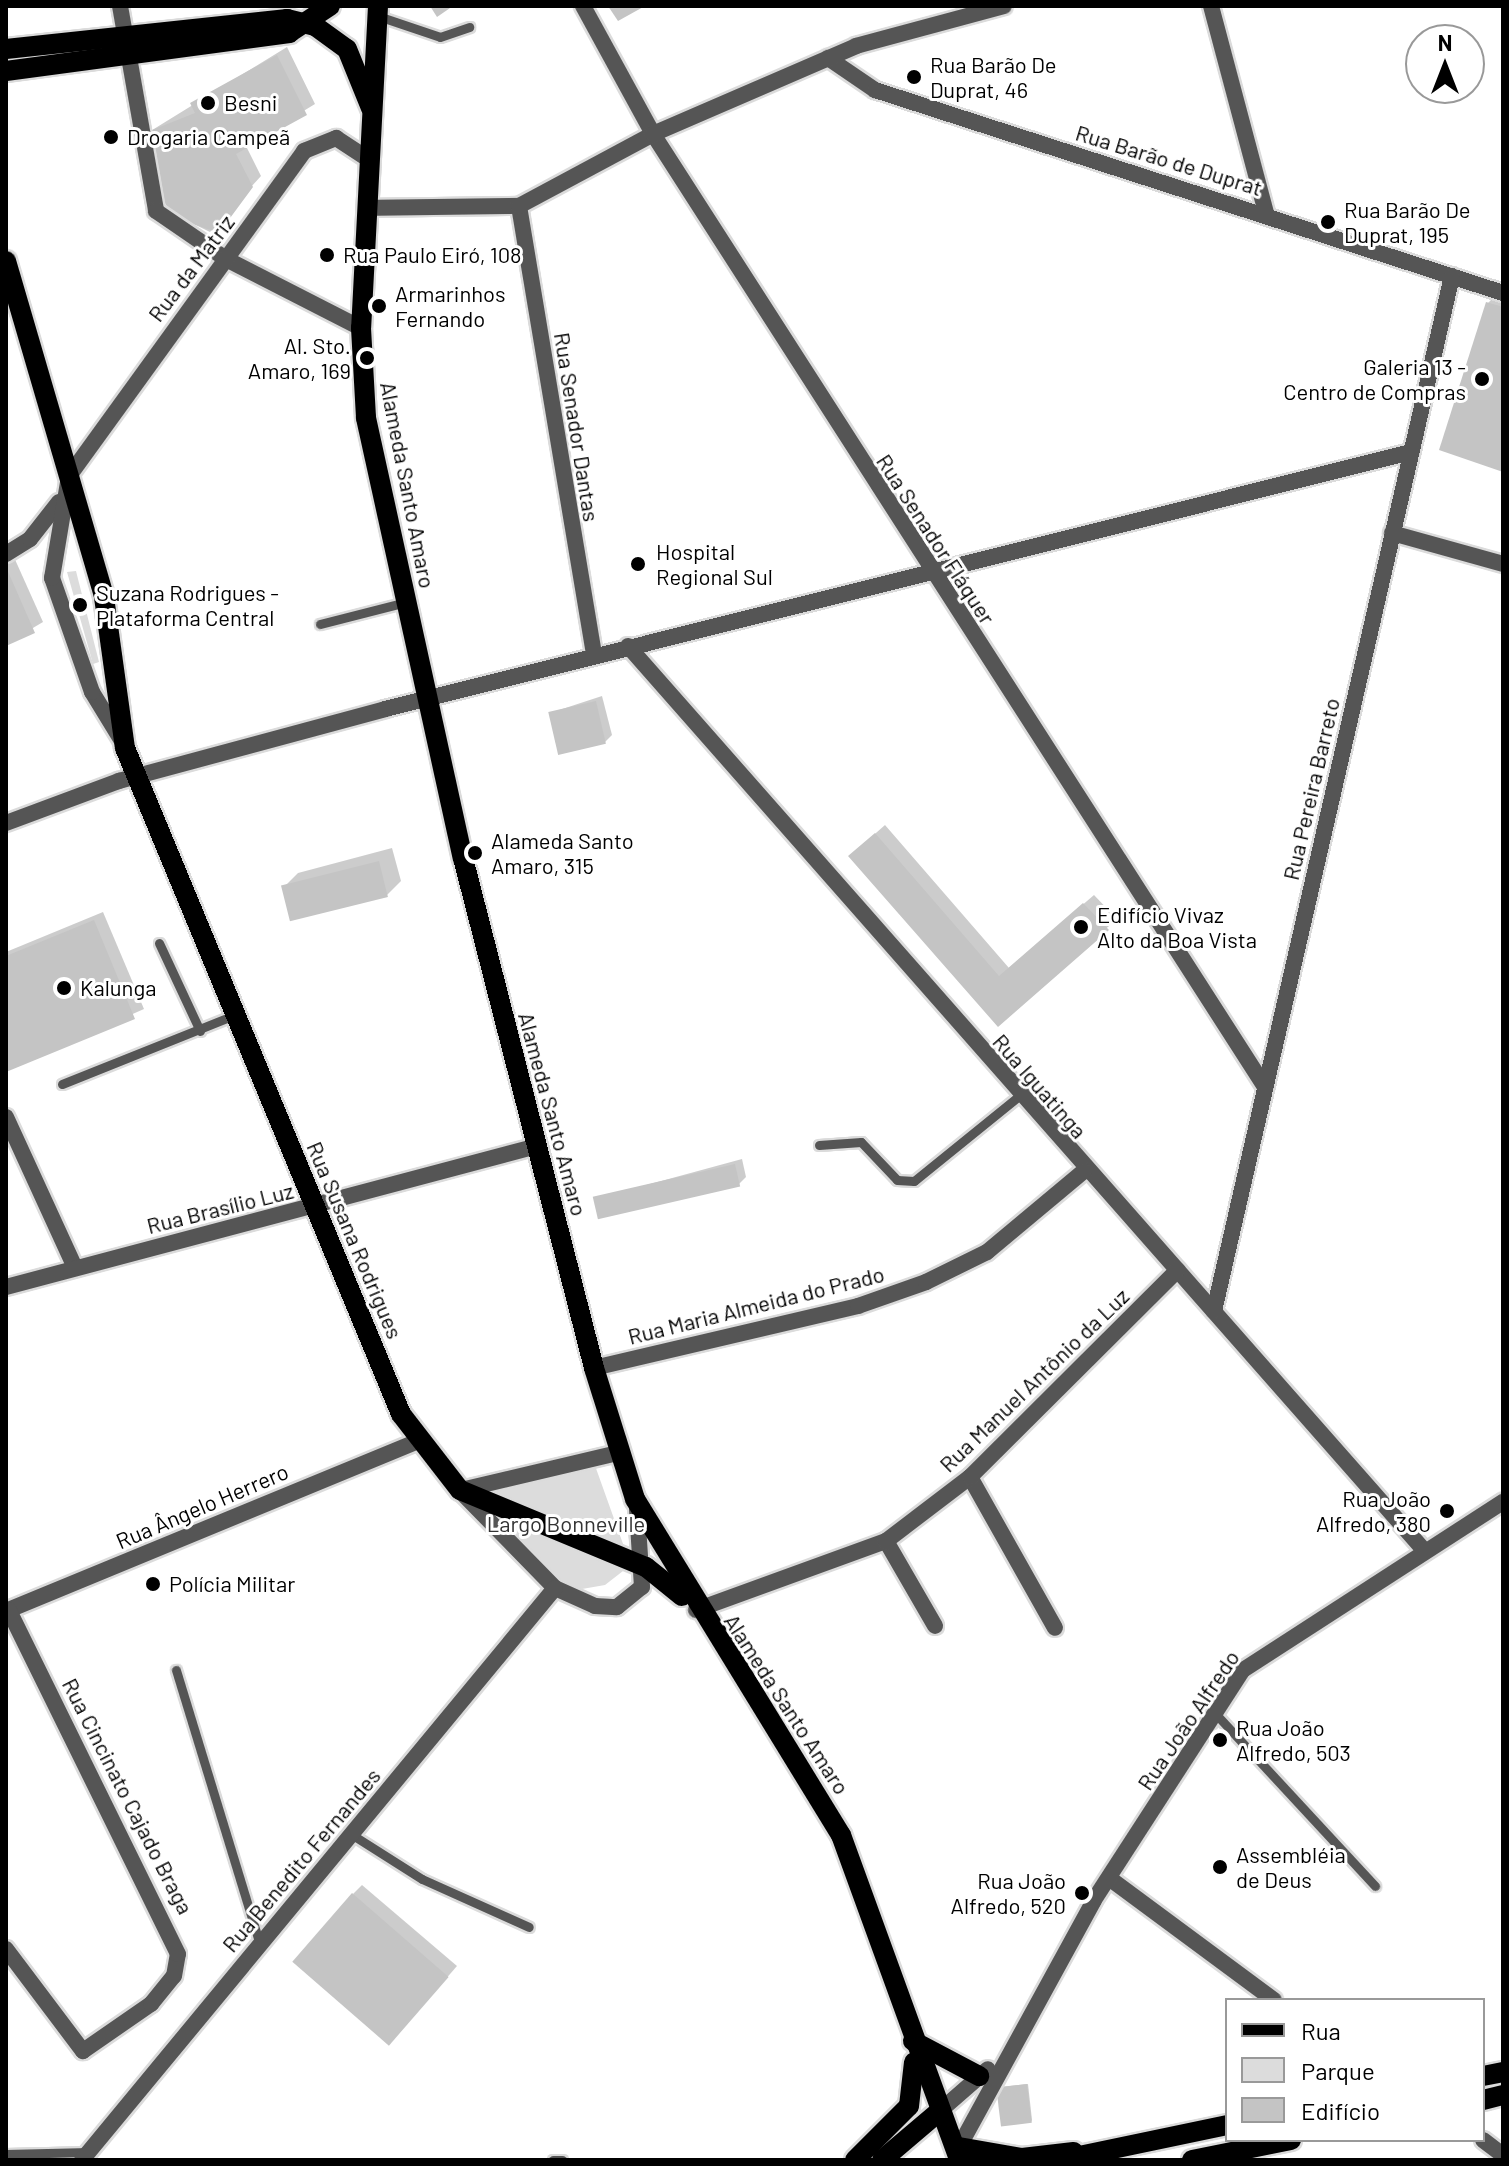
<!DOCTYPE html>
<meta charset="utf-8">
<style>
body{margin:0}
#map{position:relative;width:1509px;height:2166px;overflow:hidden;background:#fff;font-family:Barlow,sans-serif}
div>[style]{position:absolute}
.green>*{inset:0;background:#dcdcdc}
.shadow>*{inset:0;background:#0003}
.building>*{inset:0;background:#c4c4c4;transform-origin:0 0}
.roads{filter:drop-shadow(2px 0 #dbdbdb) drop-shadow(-2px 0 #dbdbdb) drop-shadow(0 2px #dbdbdb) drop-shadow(0 -2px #dbdbdb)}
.lane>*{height:9px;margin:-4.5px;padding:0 4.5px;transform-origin:4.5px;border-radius:4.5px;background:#555}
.street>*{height:16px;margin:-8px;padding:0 8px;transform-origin:8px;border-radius:8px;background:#555}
.primary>*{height:20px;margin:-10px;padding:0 10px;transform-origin:10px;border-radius:10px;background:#000}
.dots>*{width:22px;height:22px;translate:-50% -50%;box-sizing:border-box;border:4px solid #fff;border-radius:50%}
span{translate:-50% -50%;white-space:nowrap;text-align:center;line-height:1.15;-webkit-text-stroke:6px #fff;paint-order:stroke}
.poi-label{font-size:22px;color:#000}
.left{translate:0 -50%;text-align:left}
.right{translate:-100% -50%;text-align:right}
.street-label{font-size:22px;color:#000}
.park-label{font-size:22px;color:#333}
.frame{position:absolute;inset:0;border:8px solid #000;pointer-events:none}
.legend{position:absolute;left:1225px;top:1998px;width:260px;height:144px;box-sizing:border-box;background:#fff;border:2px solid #999;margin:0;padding:10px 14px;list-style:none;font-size:24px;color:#000}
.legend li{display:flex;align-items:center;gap:16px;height:40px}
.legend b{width:40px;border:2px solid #999}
.north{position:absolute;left:1405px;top:24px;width:80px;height:80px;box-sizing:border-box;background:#fff;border:2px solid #999;border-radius:50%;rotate:0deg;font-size:22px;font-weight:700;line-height:32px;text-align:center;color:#000}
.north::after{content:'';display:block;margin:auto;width:28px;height:36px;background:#000;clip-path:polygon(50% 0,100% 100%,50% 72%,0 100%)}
</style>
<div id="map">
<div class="green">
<i style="clip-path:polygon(76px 571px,99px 662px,93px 664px,67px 572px)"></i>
<i style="clip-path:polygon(593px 1460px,627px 1555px,623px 1571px,605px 1585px,582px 1589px,553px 1583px,473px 1497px)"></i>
</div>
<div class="shadow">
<i style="clip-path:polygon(287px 47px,315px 104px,246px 146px,261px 176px,210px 232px,175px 215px,149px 132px)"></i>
<i style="clip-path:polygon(1497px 294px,1503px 295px,1503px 470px,1488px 303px)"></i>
<i style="clip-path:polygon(13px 555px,43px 622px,6px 644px,6px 558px)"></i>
<i style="clip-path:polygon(602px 696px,612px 735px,605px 742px,550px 713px)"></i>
<i style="clip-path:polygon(885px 825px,1009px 968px,1094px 895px,1117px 919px,998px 1024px,851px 855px)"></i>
<i style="clip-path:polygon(392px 848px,401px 881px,387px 895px,284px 887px,298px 873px)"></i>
<i style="clip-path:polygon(103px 912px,144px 1009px,6px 1070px,6px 952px)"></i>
<i style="clip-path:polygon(742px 1159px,746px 1177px,739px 1184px,595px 1199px)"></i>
<i style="clip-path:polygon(362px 1885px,457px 1966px,399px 2033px,353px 1894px)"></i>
<i style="clip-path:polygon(1028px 2084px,1032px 2120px,1031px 2122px,999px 2087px)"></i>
</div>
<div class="building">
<i style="clip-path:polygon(430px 6px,453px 6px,437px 17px)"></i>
<i style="clip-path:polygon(608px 6px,645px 6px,618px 21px)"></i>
<i style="clip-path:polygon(277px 55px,307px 115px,236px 154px,253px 187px,219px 233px,173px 217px,156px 188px,147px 132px,195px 113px,190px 103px)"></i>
<i style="clip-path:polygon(1486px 302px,1503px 307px,1503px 472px,1439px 450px)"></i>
<i style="clip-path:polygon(6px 567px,35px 633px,6px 646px)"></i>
<i style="left:596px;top:701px;width:44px;height:49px;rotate:77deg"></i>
<i style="clip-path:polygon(875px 833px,999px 976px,1083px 903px,1109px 930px,998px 1027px,848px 856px)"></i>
<i style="left:379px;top:861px;width:37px;height:101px;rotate:76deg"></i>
<i style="clip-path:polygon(94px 920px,135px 1019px,6px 1072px,6px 956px)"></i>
<i style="left:735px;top:1164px;width:23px;height:146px;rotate:77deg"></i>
<i style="left:352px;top:1893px;width:128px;height:91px;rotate:41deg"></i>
<i style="left:1027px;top:2084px;width:39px;height:31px;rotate:83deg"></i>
</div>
<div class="roads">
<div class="lane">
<i style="left:378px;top:16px;width:65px;rotate:18.7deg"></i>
<i style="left:440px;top:37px;width:31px;rotate:-19deg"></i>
<i style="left:320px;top:624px;width:89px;rotate:-14.3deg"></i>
<i style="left:159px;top:943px;width:97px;rotate:65deg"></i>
<i style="left:62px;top:1084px;width:188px;rotate:-21.8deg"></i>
<i style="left:819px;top:1145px;width:42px;rotate:-4.1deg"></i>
<i style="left:861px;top:1142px;width:52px;rotate:46.5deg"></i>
<i style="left:897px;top:1180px;width:17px;rotate:3deg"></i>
<i style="left:914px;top:1181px;width:135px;rotate:-39deg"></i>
<i style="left:176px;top:1670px;width:288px;rotate:73deg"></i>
<i style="left:1214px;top:1712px;width:237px;rotate:47.2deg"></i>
<i style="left:351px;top:1834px;width:84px;rotate:32.4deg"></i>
<i style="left:422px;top:1879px;width:117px;rotate:24.2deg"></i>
<i style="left:6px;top:2154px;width:83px;rotate:-1.4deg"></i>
<i style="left:553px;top:2160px;width:9px"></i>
</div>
<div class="street">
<i style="left:120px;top:6px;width:208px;rotate:80deg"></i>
<i style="left:156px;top:211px;width:85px;rotate:34.4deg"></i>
<i style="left:226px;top:259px;width:152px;rotate:27.1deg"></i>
<i style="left:583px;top:6px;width:146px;rotate:61.3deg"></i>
<i style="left:653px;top:134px;width:1133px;rotate:57.29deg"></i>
<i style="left:1211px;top:6px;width:214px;rotate:75.1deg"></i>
<i style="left:828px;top:58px;width:57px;rotate:34.2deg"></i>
<i style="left:875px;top:90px;width:660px;rotate:17.91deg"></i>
<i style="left:519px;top:206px;width:455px;rotate:80.5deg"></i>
<i style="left:367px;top:208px;width:152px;rotate:-0.8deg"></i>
<i style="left:519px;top:206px;width:152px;rotate:-28.2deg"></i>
<i style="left:653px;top:134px;width:221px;rotate:-23.4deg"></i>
<i style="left:856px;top:46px;width:153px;rotate:-15.1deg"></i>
<i style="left:1392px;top:533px;width:115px;rotate:15.6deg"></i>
<i style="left:6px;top:554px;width:28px;rotate:-32deg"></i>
<i style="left:30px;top:539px;width:47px;rotate:-51.9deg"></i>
<i style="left:628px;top:646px;width:1205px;rotate:48.64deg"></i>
<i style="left:122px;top:741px;width:57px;rotate:-121.5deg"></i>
<i style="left:92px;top:692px;width:121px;rotate:-109.3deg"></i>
<i style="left:52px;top:578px;width:103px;rotate:-80.5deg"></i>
<i style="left:69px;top:476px;width:401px;rotate:-54.1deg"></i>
<i style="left:304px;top:151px;width:35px;rotate:-22deg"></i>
<i style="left:336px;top:138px;width:42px;rotate:33.3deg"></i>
<i style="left:6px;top:823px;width:121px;rotate:-20.4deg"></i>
<i style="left:119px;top:781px;width:276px;rotate:-15.1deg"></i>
<i style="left:385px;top:709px;width:1058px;rotate:-14.06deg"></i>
<i style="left:6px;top:1117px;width:166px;rotate:65.4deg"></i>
<i style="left:6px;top:1287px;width:549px;rotate:-14.87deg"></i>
<i style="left:1214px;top:1311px;width:1062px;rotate:-77.05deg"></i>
<i style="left:594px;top:1368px;width:271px;rotate:-13.2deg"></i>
<i style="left:858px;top:1306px;width:72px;rotate:-19.4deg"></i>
<i style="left:926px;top:1282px;width:68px;rotate:-26.2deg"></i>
<i style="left:987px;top:1252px;width:126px;rotate:-39.9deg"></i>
<i style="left:970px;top:1477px;width:173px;rotate:60.6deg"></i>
<i style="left:461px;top:1490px;width:161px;rotate:-13.3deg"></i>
<i style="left:463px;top:1494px;width:132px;rotate:45.6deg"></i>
<i style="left:555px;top:1588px;width:44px;rotate:24.2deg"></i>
<i style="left:595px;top:1606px;width:22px;rotate:3deg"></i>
<i style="left:617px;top:1607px;width:32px;rotate:-39deg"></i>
<i style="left:642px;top:1587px;width:78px;rotate:-93.7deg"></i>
<i style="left:886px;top:1541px;width:98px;rotate:60deg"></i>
<i style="left:696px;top:1610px;width:202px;rotate:-20deg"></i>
<i style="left:886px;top:1541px;width:106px;rotate:-37.3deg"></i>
<i style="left:970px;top:1477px;width:293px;rotate:-44.9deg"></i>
<i style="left:6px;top:1611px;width:443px;rotate:-22.4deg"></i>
<i style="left:1109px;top:1878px;width:205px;rotate:36.5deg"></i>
<i style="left:6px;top:1949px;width:128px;rotate:53deg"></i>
<i style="left:83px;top:2051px;width:83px;rotate:-34.7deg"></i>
<i style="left:151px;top:2004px;width:36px;rotate:-51deg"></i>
<i style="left:174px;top:1976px;width:22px;rotate:-80deg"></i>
<i style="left:178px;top:1954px;width:383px;rotate:-116.2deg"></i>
<i style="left:941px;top:2110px;width:62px;rotate:-41.1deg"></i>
<i style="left:1483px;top:2140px;width:25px;rotate:37deg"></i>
<i style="left:959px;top:2147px;width:281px;rotate:-61.3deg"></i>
<i style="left:1094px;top:1900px;width:274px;rotate:-57.1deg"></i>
<i style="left:1243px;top:1670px;width:310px;rotate:-32.9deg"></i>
<i style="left:82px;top:2160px;width:742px;rotate:-50.41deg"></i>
</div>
<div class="primary">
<i style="left:378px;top:6px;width:322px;rotate:93deg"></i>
<i style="left:361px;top:328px;width:90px;rotate:86.8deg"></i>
<i style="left:366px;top:418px;width:451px;rotate:77.6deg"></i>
<i style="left:463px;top:858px;width:527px;rotate:75.59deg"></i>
<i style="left:594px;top:1368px;width:137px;rotate:72.6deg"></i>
<i style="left:635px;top:1499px;width:394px;rotate:58.5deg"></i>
<i style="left:841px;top:1835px;width:346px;rotate:70deg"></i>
<i style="left:6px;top:49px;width:283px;rotate:-6.1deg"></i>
<i style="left:287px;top:19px;width:29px;rotate:14deg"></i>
<i style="left:315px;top:26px;width:39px;rotate:36deg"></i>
<i style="left:347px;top:49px;width:64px;rotate:67.9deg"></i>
<i style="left:6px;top:71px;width:286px;rotate:-7.6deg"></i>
<i style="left:289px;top:33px;width:49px;rotate:-33.4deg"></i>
<i style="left:6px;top:261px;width:350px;rotate:73.7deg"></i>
<i style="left:104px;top:597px;width:152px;rotate:82.1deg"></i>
<i style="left:125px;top:748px;width:721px;rotate:67.49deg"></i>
<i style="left:401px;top:1414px;width:96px;rotate:52.2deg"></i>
<i style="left:460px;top:1490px;width:201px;rotate:22.5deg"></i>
<i style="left:646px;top:1567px;width:46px;rotate:38.9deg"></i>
<i style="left:913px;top:2041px;width:75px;rotate:27.9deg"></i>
<i style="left:1483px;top:2076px;width:20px;rotate:-11deg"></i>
<i style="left:1483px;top:2100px;width:21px;rotate:-14deg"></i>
<i style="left:959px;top:2147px;width:64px;rotate:9.9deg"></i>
<i style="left:1022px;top:2158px;width:52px;rotate:-6.6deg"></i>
<i style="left:855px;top:2160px;width:76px;rotate:-45deg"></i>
<i style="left:909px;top:2106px;width:44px;rotate:-83.5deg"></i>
<i style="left:882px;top:2160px;width:77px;rotate:-40.3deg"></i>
<i style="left:1060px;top:2160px;width:171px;rotate:-11.8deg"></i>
<i style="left:1192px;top:2160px;width:101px;rotate:-11.4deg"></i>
</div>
</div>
<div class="dots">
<i style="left:914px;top:77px;background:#000"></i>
<i style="left:208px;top:103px;background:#000"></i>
<i style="left:111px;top:137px;background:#000"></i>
<i style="left:1328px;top:222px;background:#000"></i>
<i style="left:327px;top:255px;background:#000"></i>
<i style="left:379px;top:306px;background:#000"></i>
<i style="left:367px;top:358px;background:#000"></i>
<i style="left:1482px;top:379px;background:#000"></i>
<i style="left:638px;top:564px;background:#000"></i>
<i style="left:80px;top:605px;background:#000"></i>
<i style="left:475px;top:853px;background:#000"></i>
<i style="left:1081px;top:927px;background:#000"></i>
<i style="left:64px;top:988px;background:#000"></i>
<i style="left:1447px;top:1511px;background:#000"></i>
<i style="left:153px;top:1584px;background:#000"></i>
<i style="left:1220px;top:1740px;background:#000"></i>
<i style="left:1220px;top:1867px;background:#000"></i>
<i style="left:1082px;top:1893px;background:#000"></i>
</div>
<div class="poi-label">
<span class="left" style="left:930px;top:77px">Rua Barão De<br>Duprat, 46</span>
<span class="left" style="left:224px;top:103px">Besni</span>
<span class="left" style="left:127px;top:137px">Drogaria Campeã</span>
<span class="left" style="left:1344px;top:222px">Rua Barão De<br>Duprat, 195</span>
<span class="left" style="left:343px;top:255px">Rua Paulo Eiró, 108</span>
<span class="left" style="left:395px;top:306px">Armarinhos<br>Fernando</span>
<span class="right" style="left:351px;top:358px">Al. Sto.<br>Amaro, 169</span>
<span class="right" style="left:1466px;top:379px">Galeria 13 -<br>Centro de Compras</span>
<span class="left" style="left:656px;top:564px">Hospital<br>Regional Sul</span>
<span class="left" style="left:96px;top:605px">Suzana Rodrigues -<br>Plataforma Central</span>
<span class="left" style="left:491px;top:853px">Alameda Santo<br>Amaro, 315</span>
<span class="left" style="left:1097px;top:927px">Edifício Vivaz<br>Alto da Boa Vista</span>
<span class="left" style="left:80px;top:988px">Kalunga</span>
<span class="right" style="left:1431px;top:1511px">Rua João<br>Alfredo, 380</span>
<span class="left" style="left:169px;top:1584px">Polícia Militar</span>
<span class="left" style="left:1236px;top:1740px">Rua João<br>Alfredo, 503</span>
<span class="left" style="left:1236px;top:1867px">Assembléia<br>de Deus</span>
<span class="right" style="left:1066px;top:1893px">Rua João<br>Alfredo, 520</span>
</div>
<div class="street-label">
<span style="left:1169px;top:160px;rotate:17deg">Rua Barão de Duprat</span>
<span style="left:191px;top:268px;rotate:-53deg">Rua da Matriz</span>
<span style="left:577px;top:427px;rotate:81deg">Rua Senador Dantas</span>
<span style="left:408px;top:485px;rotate:79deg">Alameda Santo Amaro</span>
<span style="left:936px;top:539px;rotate:57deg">Rua Senador Fláquer</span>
<span style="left:1311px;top:789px;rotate:-77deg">Rua Pereira Barreto</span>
<span style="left:1040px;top:1086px;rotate:49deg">Rua Iguatinga</span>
<span style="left:553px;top:1114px;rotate:75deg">Alameda Santo Amaro</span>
<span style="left:220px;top:1208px;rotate:-14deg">Rua Brasílio Luz</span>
<span style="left:355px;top:1240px;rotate:67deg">Rua Susana Rodrigues</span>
<span style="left:756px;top:1305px;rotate:-14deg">Rua Maria Almeida do Prado</span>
<span style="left:1034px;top:1380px;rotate:-44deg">Rua Manuel Antônio da Luz</span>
<span style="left:202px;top:1506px;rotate:-23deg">Rua Ângelo Herrero</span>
<span style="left:787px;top:1704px;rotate:57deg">Alameda Santo Amaro</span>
<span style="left:1188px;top:1720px;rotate:-56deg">Rua João Alfredo</span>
<span style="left:128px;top:1796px;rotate:63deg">Rua Cincinato Cajado Braga</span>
<span style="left:301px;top:1860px;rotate:-50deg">Rua Benedito Fernandes</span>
</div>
<div class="park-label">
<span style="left:566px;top:1524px">Largo Bonneville</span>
</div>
<div class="frame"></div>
<ul class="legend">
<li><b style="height:10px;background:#000"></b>Rua</li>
<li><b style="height:22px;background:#dcdcdc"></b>Parque</li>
<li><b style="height:22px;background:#c4c4c4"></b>Edifício</li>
</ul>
<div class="north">N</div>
</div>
